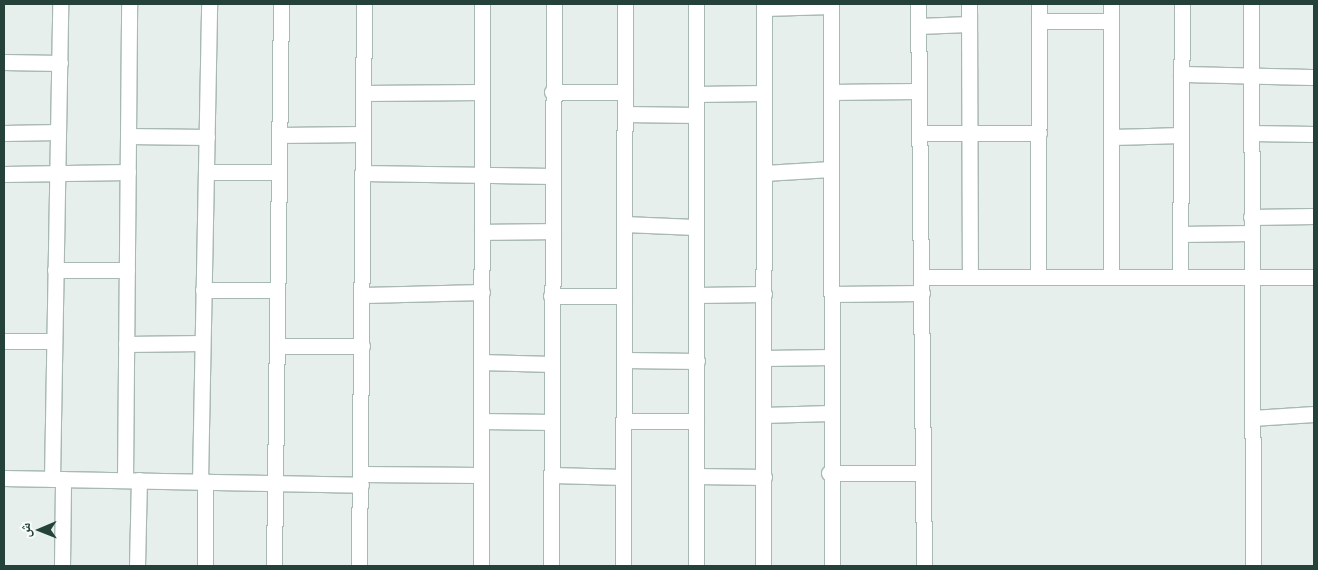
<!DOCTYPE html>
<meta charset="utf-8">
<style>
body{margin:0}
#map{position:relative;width:1318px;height:570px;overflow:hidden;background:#e6efeb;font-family:Poppins,"Noto Naskh Arabic",sans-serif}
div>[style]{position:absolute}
.roads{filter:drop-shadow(1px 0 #a8b8b2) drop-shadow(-1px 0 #a8b8b2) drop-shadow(0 1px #a8b8b2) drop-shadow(0 -1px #a8b8b2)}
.minor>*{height:15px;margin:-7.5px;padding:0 7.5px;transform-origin:7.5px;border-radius:7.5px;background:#fff}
span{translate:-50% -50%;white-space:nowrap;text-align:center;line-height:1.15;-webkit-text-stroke:5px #f7fbf9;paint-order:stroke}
.frame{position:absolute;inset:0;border:5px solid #24423a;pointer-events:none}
.north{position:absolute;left:15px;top:505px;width:50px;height:50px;-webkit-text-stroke:4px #f7fbf9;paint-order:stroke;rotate:269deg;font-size:14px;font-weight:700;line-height:20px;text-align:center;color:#24423a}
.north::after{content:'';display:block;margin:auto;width:18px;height:22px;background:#24423a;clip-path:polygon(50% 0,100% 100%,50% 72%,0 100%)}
</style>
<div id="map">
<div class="roads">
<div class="minor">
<i style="left:696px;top:4px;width:562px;rotate:90deg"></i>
<i style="left:831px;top:4px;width:562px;rotate:89.9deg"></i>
<i style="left:918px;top:4px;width:562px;rotate:89.39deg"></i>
<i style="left:969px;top:4px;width:273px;rotate:89.8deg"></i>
<i style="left:1251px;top:4px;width:562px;rotate:89.8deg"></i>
<i style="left:764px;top:8px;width:67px;rotate:-1.7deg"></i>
<i style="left:1039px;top:21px;width:72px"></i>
<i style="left:918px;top:26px;width:51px;rotate:-2.2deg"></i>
<i style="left:4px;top:62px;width:56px;rotate:1deg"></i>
<i style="left:1181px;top:74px;width:133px;rotate:1.3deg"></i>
<i style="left:552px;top:92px;width:73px"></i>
<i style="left:831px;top:92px;width:88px;rotate:-0.7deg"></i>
<i style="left:364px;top:93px;width:117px;rotate:-0.5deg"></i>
<i style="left:696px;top:94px;width:68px;rotate:-0.8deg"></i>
<i style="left:625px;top:114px;width:71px;rotate:0.8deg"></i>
<i style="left:4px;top:133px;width:54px;rotate:-1.1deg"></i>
<i style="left:920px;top:133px;width:119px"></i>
<i style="left:1251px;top:133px;width:63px;rotate:0.9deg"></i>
<i style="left:279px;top:135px;width:84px;rotate:-0.7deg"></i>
<i style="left:128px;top:136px;width:79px;rotate:0.7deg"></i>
<i style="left:1111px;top:137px;width:70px;rotate:-1.6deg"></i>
<i style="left:206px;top:172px;width:73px"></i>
<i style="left:362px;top:173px;width:190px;rotate:0.9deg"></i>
<i style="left:764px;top:173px;width:67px;rotate:-3.4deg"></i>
<i style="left:4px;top:174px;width:124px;rotate:-0.9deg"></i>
<i style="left:1251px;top:217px;width:63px;rotate:-0.9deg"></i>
<i style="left:624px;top:224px;width:71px;rotate:2.4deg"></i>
<i style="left:482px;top:232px;width:71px;rotate:-0.8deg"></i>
<i style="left:1180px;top:234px;width:71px;rotate:-0.8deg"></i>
<i style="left:55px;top:270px;width:72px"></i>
<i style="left:922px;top:277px;width:392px"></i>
<i style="left:1038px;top:277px;width:273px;rotate:-89.8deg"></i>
<i style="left:1111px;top:277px;width:273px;rotate:-90deg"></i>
<i style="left:1180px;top:277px;width:273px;rotate:-89.6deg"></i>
<i style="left:203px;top:290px;width:74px"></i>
<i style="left:832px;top:294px;width:90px;rotate:-0.6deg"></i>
<i style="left:364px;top:295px;width:118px;rotate:-1.5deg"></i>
<i style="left:696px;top:295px;width:68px;rotate:-0.8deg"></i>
<i style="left:551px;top:296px;width:73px"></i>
<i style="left:4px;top:341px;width:50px"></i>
<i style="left:126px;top:344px;width:76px;rotate:-0.8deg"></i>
<i style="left:277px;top:346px;width:85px"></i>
<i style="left:764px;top:358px;width:67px;rotate:-0.9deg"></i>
<i style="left:626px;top:360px;width:71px;rotate:0.8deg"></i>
<i style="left:481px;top:362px;width:71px;rotate:1.6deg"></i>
<i style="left:763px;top:415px;width:67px;rotate:-1.7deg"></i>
<i style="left:1252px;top:418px;width:62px;rotate:-3.7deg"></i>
<i style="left:482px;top:421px;width:70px;rotate:0.8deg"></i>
<i style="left:624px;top:421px;width:72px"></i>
<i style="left:829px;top:473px;width:93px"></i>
<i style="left:362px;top:474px;width:119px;rotate:0.5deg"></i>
<i style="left:553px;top:475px;width:70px;rotate:1.6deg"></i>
<i style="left:696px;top:476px;width:68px;rotate:0.8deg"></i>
<i style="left:4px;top:478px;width:357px;rotate:1.1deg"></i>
<i style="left:52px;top:479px;width:475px;rotate:-89deg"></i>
<i style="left:125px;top:480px;width:476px;rotate:-89.5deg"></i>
<i style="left:200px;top:481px;width:477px;rotate:-88.9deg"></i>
<i style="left:62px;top:566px;width:87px;rotate:-89.3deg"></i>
<i style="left:137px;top:566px;width:86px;rotate:-88.7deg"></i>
<i style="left:205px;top:566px;width:85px;rotate:-90deg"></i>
<i style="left:274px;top:566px;width:562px;rotate:-89.29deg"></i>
<i style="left:359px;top:566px;width:562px;rotate:-89.49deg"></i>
<i style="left:481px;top:566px;width:562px;rotate:-89.9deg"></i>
<i style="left:551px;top:566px;width:562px;rotate:-89.69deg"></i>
<i style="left:623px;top:566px;width:562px;rotate:-89.8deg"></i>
<i style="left:763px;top:566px;width:562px;rotate:-89.9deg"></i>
</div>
</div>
<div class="frame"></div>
<div class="north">ش</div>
</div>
